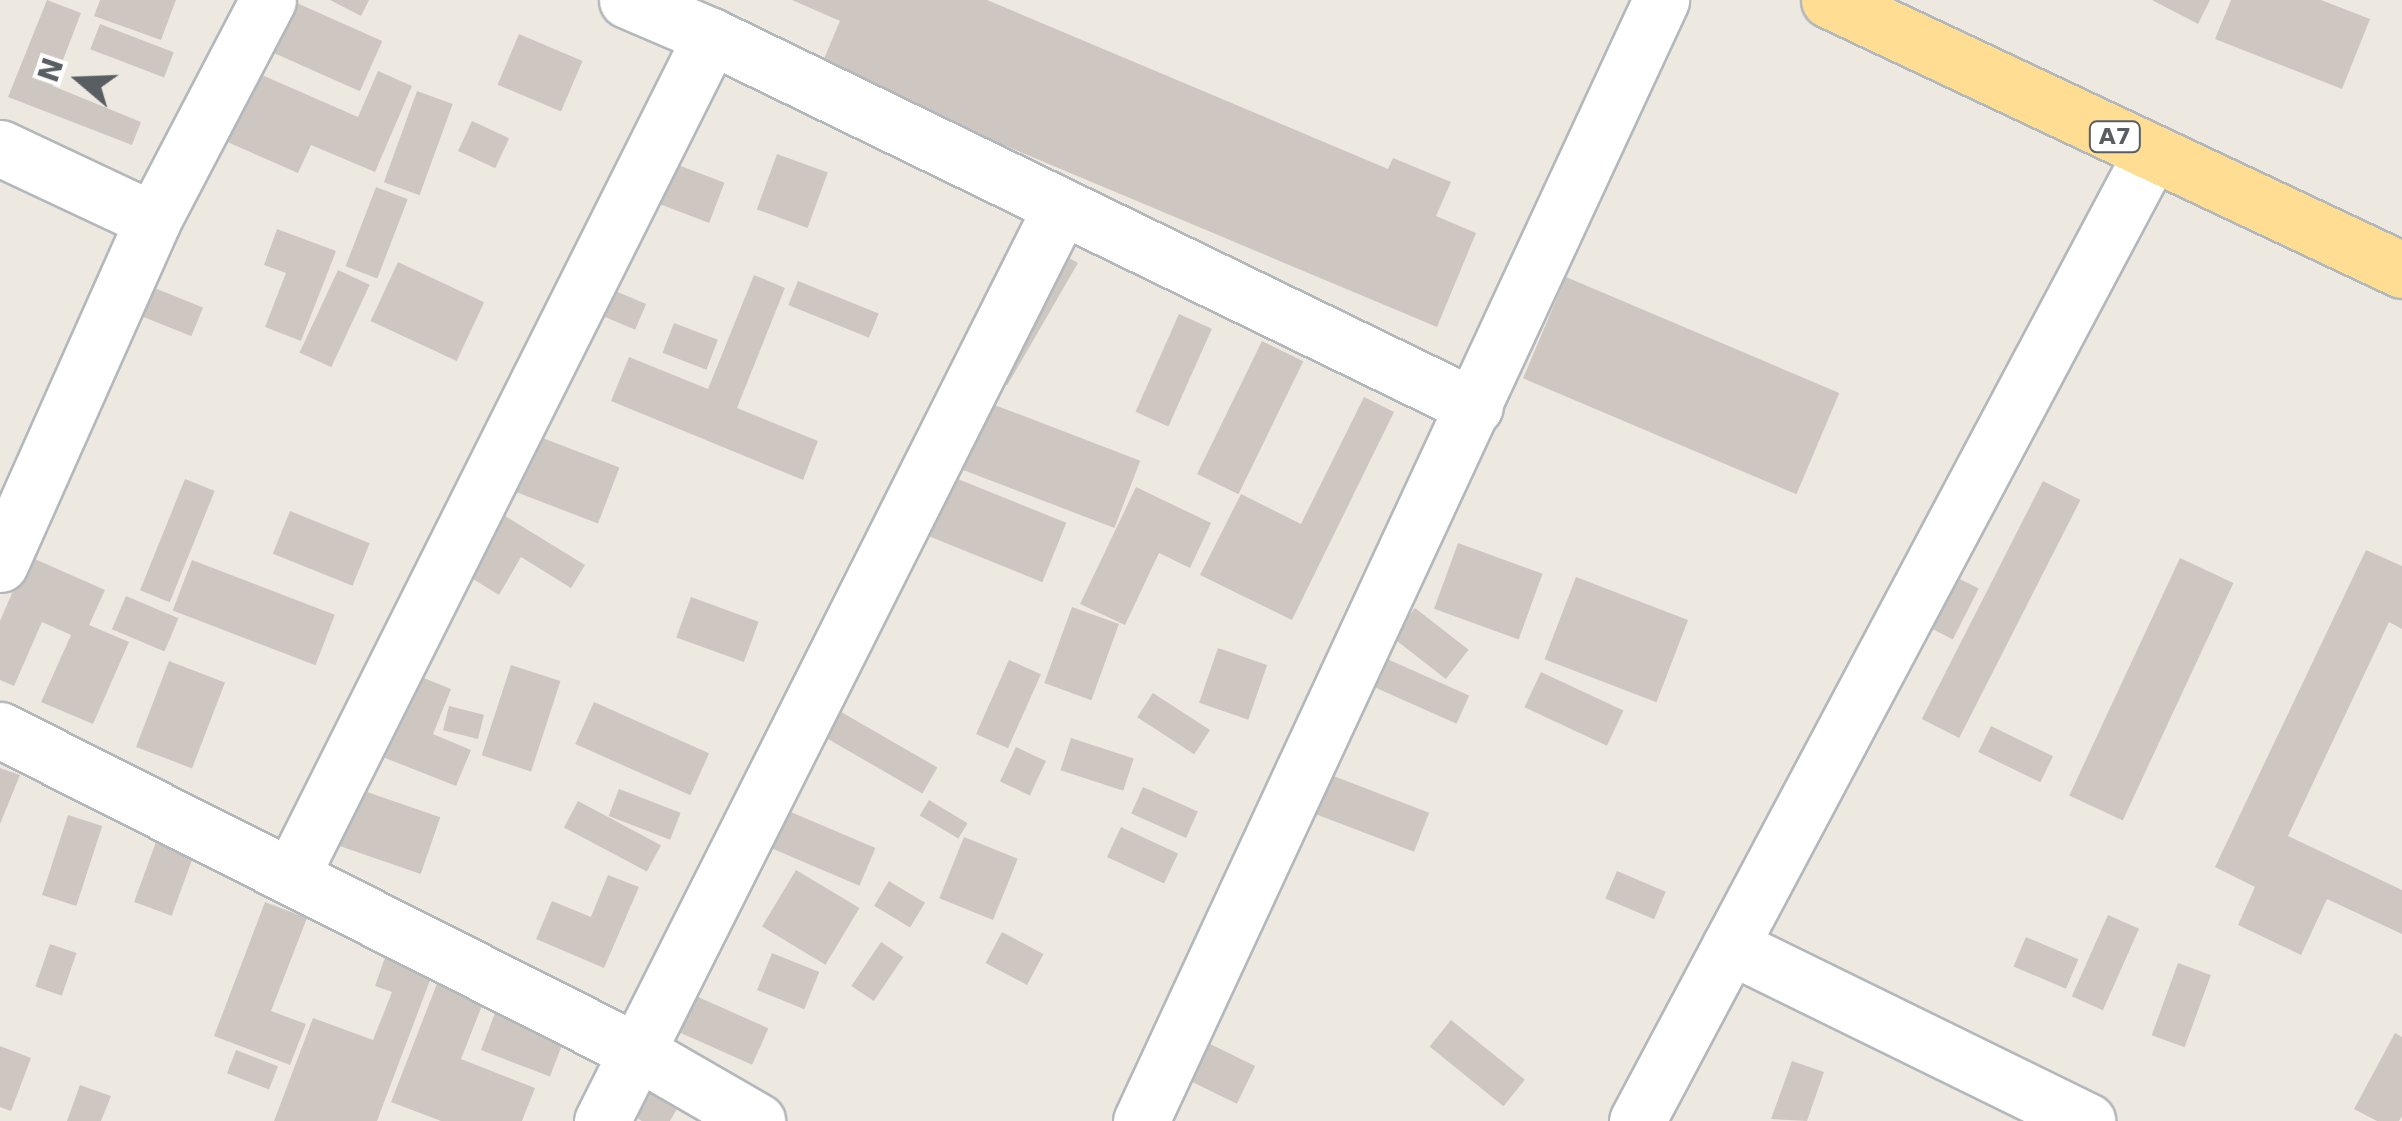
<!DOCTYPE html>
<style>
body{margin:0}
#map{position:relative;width:2402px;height:1121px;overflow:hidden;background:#eee9e0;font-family:"DejaVu Sans",sans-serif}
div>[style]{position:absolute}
.building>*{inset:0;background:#cec7c1;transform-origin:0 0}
.roads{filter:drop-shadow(2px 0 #b3b8bc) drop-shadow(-2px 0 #b3b8bc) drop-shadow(0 2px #b3b8bc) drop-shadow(0 -2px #b3b8bc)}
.minor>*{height:55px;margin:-27.5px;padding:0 27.5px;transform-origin:27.5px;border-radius:27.5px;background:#fff}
.tertiary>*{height:55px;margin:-27.5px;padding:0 27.5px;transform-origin:27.5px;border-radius:27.5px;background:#fff}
.trunk>*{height:55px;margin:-27.5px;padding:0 27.5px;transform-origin:27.5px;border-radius:27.5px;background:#ffde94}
span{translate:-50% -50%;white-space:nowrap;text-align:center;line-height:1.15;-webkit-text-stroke:8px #fff;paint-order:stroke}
.shield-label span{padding:2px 8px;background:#fff;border:2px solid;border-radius:8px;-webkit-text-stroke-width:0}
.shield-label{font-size:22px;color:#595e63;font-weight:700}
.north{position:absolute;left:30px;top:30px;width:100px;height:100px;-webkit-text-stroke:8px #fff;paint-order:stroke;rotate:289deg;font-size:28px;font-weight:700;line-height:40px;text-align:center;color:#595e63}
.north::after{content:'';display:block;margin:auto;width:35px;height:45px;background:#595e63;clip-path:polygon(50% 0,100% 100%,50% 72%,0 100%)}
</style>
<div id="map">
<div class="building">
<i style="clip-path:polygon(47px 0,81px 13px,53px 86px,141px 122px,132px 145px,8px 97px)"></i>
<i style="clip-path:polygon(100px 0,176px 0,161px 40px,94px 16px)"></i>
<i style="left:290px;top:0;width:101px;height:55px;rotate:24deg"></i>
<i style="clip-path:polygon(330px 0,369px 0,361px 16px)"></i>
<i style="clip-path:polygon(792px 0,987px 0,1388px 169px,1393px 158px,1451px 182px,1436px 216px,1476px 233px,1437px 327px,820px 68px,840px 21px)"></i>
<i style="clip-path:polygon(2152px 0,2210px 0,2198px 24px)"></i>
<i style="clip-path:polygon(2231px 0,2321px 0,2370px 19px,2342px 89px,2215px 39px)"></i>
<i style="left:100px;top:24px;width:79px;height:27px;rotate:21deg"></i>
<i style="left:519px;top:34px;width:69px;height:55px;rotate:23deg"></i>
<i style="clip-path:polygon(378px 71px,412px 86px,375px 172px,311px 145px,298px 173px,225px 141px,255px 72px,358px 117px)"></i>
<i style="left:417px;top:91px;width:38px;height:97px;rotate:20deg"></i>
<i style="left:472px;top:121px;width:41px;height:33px;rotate:25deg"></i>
<i style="left:647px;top:153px;width:83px;height:43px;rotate:21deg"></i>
<i style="left:777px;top:154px;width:54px;height:59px;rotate:20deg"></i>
<i style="left:376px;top:187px;width:34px;height:85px;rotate:21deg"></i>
<i style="clip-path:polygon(277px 229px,336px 251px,301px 341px,265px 327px,286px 273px,264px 265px)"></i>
<i style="left:1045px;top:244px;width:38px;height:141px;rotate:30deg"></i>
<i style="left:398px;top:262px;width:95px;height:65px;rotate:25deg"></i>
<i style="left:338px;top:270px;width:35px;height:91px;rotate:25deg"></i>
<i style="clip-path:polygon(754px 275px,785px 288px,737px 408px,818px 441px,803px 480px,611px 401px,629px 357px,708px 389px)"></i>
<i style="left:1566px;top:277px;width:297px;height:110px;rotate:23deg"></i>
<i style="left:798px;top:281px;width:87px;height:26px;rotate:22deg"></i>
<i style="left:152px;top:287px;width:55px;height:31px;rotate:22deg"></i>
<i style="left:613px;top:290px;width:36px;height:28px;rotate:23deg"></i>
<i style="left:1179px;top:314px;width:36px;height:107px;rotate:24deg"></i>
<i style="left:674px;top:323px;width:47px;height:32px;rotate:21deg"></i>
<i style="left:1262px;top:341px;width:46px;height:148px;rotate:26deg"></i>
<i style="left:961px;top:392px;width:192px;height:72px;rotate:21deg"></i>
<i style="clip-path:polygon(1364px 397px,1394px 412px,1292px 620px,1200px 575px,1241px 494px,1301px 524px)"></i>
<i style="left:514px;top:427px;width:113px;height:60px;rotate:21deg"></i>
<i style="left:943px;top:473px;width:133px;height:64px;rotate:22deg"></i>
<i style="left:185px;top:479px;width:32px;height:120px;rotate:22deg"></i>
<i style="left:2043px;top:481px;width:42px;height:267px;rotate:27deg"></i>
<i style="clip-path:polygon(1136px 487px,1211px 523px,1190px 568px,1159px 553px,1125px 625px,1080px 604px)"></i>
<i style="clip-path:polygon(484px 503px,585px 565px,571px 588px,521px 557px,499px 595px,447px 563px)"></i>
<i style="left:290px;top:511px;width:86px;height:46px;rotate:22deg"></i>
<i style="left:1458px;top:543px;width:90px;height:70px;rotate:20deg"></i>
<i style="clip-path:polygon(2366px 550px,2402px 566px,2402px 629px,2389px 622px,2288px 836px,2402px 890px,2402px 934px,2327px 899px,2301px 955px,2238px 925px,2255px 887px,2215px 867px)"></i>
<i style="clip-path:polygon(28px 556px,105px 590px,89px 625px,129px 642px,93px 724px,41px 702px,71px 635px,42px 622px,14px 686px,0 680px,0 621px)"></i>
<i style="left:2180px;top:558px;width:59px;height:262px;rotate:25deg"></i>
<i style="left:192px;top:560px;width:153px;height:54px;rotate:21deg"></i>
<i style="left:1952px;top:575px;width:30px;height:57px;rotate:27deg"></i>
<i style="left:1576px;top:577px;width:120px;height:88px;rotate:21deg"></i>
<i style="left:126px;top:596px;width:57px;height:36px;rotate:23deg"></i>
<i style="left:691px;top:597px;width:72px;height:43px;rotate:20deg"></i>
<i style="left:1072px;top:607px;width:50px;height:81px;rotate:20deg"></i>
<i style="left:1415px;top:608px;width:68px;height:37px;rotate:38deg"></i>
<i style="left:1218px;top:648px;width:52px;height:58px;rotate:19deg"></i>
<i style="left:1376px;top:654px;width:102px;height:31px;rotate:24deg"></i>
<i style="left:1009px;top:660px;width:35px;height:81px;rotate:24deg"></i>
<i style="left:169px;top:661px;width:60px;height:92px;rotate:21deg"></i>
<i style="left:511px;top:665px;width:52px;height:95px;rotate:18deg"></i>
<i style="clip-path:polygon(399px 668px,451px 689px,433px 734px,471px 750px,456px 786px,365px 750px)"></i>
<i style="left:1541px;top:672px;width:91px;height:39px;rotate:25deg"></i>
<i style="left:1153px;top:693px;width:68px;height:29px;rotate:33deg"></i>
<i style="left:817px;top:698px;width:139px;height:30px;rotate:30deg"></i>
<i style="left:594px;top:702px;width:126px;height:46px;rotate:24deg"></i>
<i style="left:449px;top:706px;width:36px;height:25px;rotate:14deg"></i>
<i style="left:1991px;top:726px;width:69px;height:29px;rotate:26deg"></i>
<i style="left:1071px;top:738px;width:66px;height:34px;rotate:18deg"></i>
<i style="left:1016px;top:747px;width:33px;height:38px;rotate:25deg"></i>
<i style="clip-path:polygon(0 768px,20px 775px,0 824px)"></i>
<i style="left:1318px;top:770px;width:119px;height:42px;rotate:21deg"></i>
<i style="left:341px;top:783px;width:105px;height:60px;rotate:19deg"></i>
<i style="left:1143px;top:787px;width:60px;height:29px;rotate:24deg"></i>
<i style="left:619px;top:789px;width:66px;height:29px;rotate:21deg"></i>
<i style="left:929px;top:800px;width:45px;height:18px;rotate:31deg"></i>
<i style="left:578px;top:801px;width:94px;height:30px;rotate:28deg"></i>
<i style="left:765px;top:801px;width:120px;height:41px;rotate:23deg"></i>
<i style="left:68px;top:815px;width:36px;height:84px;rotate:18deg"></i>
<i style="left:1121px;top:827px;width:63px;height:33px;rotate:25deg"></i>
<i style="left:964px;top:837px;width:58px;height:66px;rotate:22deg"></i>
<i style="left:157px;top:839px;width:40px;height:67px;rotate:20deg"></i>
<i style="left:796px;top:870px;width:74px;height:66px;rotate:31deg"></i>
<i style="left:1617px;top:871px;width:53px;height:30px;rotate:23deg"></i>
<i style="clip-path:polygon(608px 875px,639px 887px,604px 968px,536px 939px,552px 901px,591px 917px)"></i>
<i style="left:889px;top:881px;width:42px;height:29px;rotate:31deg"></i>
<i style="clip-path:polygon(265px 902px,307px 918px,271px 1011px,306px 1024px,290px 1065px,214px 1036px)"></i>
<i style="left:2108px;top:915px;width:34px;height:89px;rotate:24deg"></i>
<i style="left:1002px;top:932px;width:47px;height:35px;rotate:28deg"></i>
<i style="left:2026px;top:937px;width:57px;height:32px;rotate:23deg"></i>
<i style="left:881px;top:942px;width:27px;height:53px;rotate:34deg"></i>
<i style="left:50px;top:944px;width:28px;height:45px;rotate:19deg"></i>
<i style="clip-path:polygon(388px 949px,435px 967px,377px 1121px,274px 1121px,313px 1018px,373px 1040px,392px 992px,375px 986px)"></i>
<i style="left:772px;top:953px;width:51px;height:40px;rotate:22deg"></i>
<i style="left:2178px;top:963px;width:35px;height:77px;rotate:20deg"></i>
<i style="clip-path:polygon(438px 981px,485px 998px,461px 1059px,535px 1088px,522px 1121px,441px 1121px,391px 1102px)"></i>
<i style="left:678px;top:988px;width:99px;height:40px;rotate:24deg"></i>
<i style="left:497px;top:1008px;width:74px;height:45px;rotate:21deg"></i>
<i style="left:1451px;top:1020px;width:95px;height:34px;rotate:39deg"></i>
<i style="clip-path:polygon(2395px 1033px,2402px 1037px,2402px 1116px,2399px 1121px,2377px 1121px,2354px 1109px)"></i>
<i style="left:1204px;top:1041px;width:57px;height:42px;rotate:26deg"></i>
<i style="clip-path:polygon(0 1046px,31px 1058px,11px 1111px,0 1107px)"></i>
<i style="left:236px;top:1050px;width:45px;height:25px;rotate:21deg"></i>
<i style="clip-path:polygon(1792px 1061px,1824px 1072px,1807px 1121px,1771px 1119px)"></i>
<i style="clip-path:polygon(632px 1080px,678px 1107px,670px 1121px,642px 1121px,617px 1107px)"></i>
<i style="clip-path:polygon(80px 1085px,111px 1096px,101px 1121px,67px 1121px)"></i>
</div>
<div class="roads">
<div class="minor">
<i style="left:627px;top:0;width:91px;rotate:23.2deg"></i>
<i style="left:711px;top:36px;width:849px;rotate:25.9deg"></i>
<i style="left:0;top:148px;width:169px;rotate:25.2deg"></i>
<i style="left:0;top:564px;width:376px;rotate:-66deg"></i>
<i style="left:153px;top:220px;width:248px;rotate:-62.4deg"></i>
<i style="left:0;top:730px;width:712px;rotate:26.78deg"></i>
<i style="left:636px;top:1051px;width:140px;rotate:30deg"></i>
<i style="left:292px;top:874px;width:937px;rotate:-63.43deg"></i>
<i style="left:1730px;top:946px;width:398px;rotate:26.1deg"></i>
<i style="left:602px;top:1121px;width:1023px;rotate:-63.33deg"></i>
<i style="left:1141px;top:1121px;width:1236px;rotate:-65.11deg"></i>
</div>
<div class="tertiary">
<i style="left:1637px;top:1121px;width:1095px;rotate:-62.01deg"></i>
</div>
<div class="trunk">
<i style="left:1829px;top:0;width:633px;rotate:25.23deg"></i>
</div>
</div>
<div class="shield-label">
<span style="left:2115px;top:137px">A7</span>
</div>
<div class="north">N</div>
</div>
